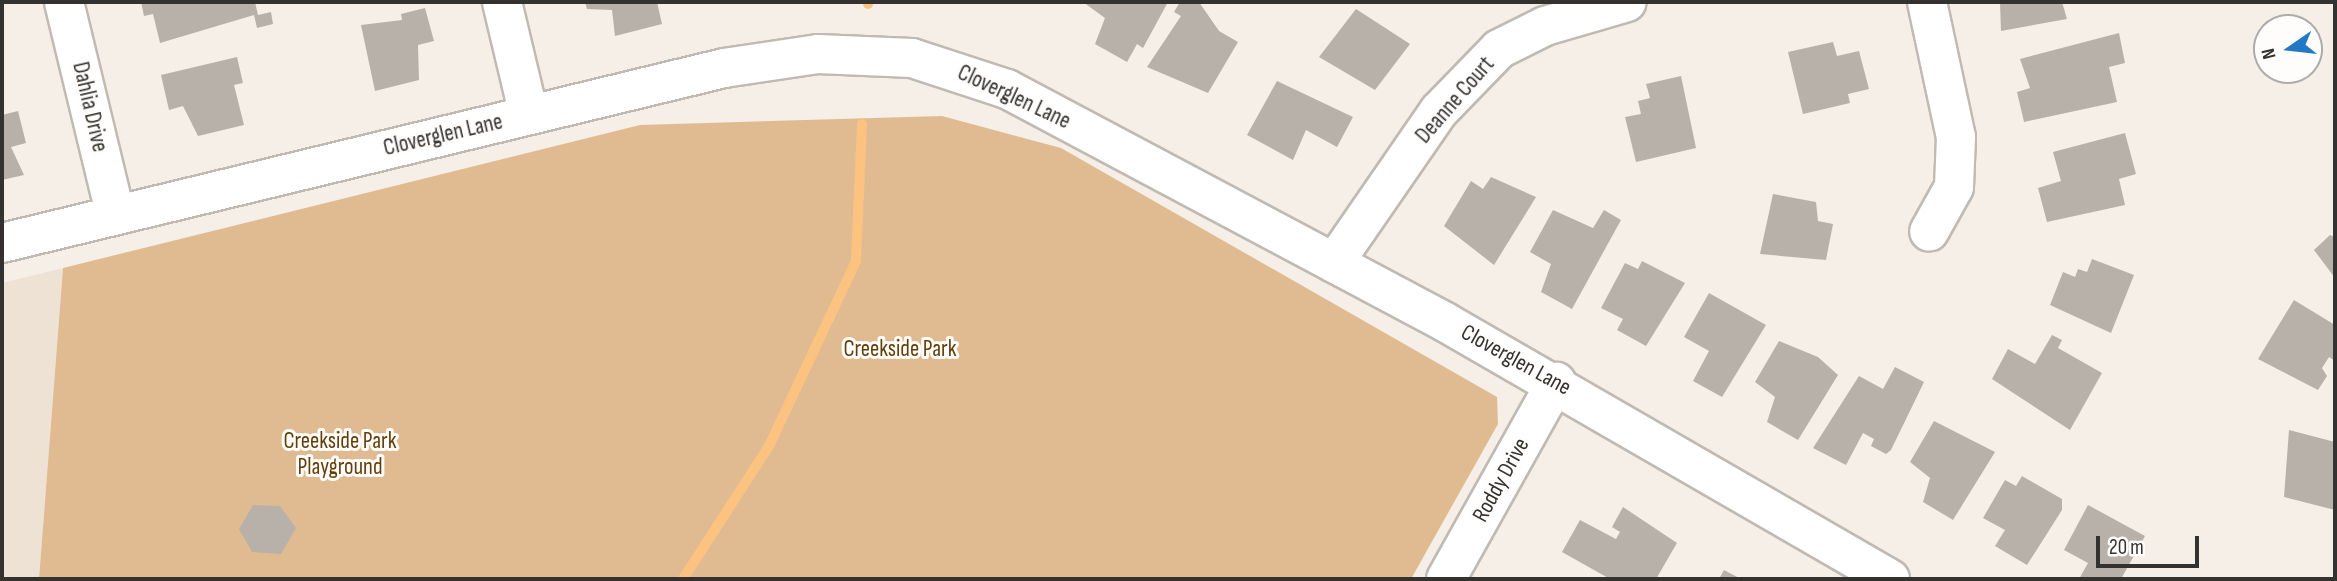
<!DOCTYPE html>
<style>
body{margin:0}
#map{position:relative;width:2337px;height:581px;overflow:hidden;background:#f5efe8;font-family:"Sofia Sans Condensed",sans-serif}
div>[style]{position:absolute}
.built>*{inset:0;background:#eee2d4}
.green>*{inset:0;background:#e0bb91}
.stream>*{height:10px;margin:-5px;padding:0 5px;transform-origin:5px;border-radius:5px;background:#fcc380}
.building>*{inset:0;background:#b7b1aa}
.roads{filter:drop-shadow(2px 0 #c0bab3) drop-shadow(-2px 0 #c0bab3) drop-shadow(0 2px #c0bab3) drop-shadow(0 -2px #c0bab3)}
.minor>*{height:38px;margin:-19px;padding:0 19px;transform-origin:19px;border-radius:19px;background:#fff}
span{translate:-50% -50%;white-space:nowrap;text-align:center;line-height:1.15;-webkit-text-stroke:6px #fefdfc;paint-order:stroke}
.street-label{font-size:23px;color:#34322f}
.park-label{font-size:23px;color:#633e07}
.frame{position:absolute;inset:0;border:4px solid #34322f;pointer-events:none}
.north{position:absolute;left:2253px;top:14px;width:70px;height:70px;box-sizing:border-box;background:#fefdfc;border:2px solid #adacaa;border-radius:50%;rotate:256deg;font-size:19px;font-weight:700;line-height:28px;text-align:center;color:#34322f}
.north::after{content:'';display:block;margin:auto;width:24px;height:32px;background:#2178c5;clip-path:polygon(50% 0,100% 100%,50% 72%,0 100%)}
.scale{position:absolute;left:2096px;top:536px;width:103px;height:32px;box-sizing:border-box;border:4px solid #34322f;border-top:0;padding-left:9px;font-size:21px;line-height:24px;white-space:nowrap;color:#34322f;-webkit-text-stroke:5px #fefdfc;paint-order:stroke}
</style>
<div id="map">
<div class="built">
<i style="clip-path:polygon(63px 268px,39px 579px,2px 579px,2px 283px)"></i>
</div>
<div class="green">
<i style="clip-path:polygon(942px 116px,1061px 148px,1497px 397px,1498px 424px,1411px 579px,39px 579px,63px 268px,640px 125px)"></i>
</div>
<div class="stream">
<i style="left:868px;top:4px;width:2px;rotate:-90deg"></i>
<i style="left:683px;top:579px;width:158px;rotate:-57.1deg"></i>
<i style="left:769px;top:446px;width:204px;rotate:-64.8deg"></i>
<i style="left:856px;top:261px;width:137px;rotate:-87.5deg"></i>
</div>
<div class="building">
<i style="clip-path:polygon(141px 2px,255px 2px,258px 15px,271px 12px,273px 24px,257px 28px,254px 15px,160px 43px,153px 14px,144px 16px)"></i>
<i style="clip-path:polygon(585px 2px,657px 2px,662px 24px,615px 36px,612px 10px,587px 9px)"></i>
<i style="clip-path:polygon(1083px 2px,1168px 2px,1143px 48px,1137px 44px,1127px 62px,1095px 44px,1105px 18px)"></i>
<i style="clip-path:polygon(1180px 2px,1199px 2px,1219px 31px,1238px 42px,1208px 93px,1147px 67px,1181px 16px,1174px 12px)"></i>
<i style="clip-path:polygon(2000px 2px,2062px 2px,2067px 19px,2001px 31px)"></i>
<i style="clip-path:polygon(425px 8px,434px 41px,418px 45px,419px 80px,375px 91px,361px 25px,402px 20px,401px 14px)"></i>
<i style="clip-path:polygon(1356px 9px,1410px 44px,1375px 90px,1319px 57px)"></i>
<i style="clip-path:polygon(2119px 33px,2125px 63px,2109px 67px,2117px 102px,2024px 122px,2017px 92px,2030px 88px,2020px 59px)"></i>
<i style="clip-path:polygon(1833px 42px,1837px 56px,1859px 51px,1869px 89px,1848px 94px,1850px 103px,1803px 114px,1788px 52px)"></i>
<i style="clip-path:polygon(237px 57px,243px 83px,234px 85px,244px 125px,198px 136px,183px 106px,169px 110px,161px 75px)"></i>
<i style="clip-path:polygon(1681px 76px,1696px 148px,1636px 162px,1625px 117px,1641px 114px,1638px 101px,1650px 98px,1646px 84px)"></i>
<i style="clip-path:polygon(1277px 81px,1353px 117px,1337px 147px,1306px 130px,1293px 160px,1247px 135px)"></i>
<i style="clip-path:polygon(18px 111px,26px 143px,11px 147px,24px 175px,2px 180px,2px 115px)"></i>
<i style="clip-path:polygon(2125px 133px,2136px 174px,2119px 179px,2125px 205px,2047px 222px,2038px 188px,2061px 181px,2053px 152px)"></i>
<i style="clip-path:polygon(1491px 177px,1536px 197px,1494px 265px,1444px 226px,1471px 181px,1483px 189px)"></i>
<i style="clip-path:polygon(1773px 194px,1816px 202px,1818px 221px,1833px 224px,1826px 260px,1760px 254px)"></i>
<i style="clip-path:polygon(1553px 210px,1593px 228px,1604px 210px,1621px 220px,1572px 309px,1541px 292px,1551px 264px,1530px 252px)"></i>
<i style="clip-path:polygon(2330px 235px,2335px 237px,2335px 278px,2314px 250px)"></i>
<i style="clip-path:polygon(2092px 259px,2134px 275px,2111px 333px,2050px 305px,2063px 272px,2075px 277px,2078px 269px,2087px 272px)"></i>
<i style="clip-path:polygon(1642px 261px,1685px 283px,1646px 346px,1617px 330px,1623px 319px,1601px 308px,1625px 263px,1638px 269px)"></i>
<i style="clip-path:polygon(1709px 293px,1766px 325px,1722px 397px,1693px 381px,1709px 351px,1684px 337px)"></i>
<i style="clip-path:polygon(2294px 300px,2335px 325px,2335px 361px,2329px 357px,2322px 368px,2327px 376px,2318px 390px,2258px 359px)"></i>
<i style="clip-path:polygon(2052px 335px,2062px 340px,2058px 348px,2102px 373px,2070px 430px,1992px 379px,2008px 349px,2035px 364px)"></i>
<i style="clip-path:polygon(1779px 341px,1818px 357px,1838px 375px,1798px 440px,1767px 422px,1775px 397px,1755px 382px)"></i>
<i style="clip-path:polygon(1895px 367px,1924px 382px,1891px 450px,1886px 454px,1871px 446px,1874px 439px,1863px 433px,1846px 465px,1813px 448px,1859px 376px,1883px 389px)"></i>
<i style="clip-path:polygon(1934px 421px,1995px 452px,1953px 520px,1923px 502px,1930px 478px,1910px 462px)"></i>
<i style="clip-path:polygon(2289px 430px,2335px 442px,2335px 510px,2284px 497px)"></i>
<i style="clip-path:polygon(2022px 476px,2062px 499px,2062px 510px,2027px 565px,1995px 546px,2005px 530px,1983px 518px,2005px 480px,2016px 486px)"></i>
<i style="clip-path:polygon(253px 505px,280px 506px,296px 528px,281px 554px,252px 552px,239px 529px)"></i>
<i style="clip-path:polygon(2088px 505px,2145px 536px,2121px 579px,2079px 579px,2088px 563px,2064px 550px)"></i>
<i style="clip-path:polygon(1623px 507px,1677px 543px,1656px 579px,1610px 579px,1562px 552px,1580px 520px,1616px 539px,1620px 532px,1612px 527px)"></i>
<i style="clip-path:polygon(1724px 570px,1741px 579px,1719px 579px)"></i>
</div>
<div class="roads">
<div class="minor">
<i style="left:64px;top:2px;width:217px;rotate:76.4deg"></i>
<i style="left:502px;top:2px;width:116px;rotate:76.6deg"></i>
<i style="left:1927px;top:2px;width:138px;rotate:77.9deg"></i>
<i style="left:1956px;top:137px;width:50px;rotate:92.3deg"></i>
<i style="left:1954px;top:187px;width:51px;rotate:119.1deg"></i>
<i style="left:2px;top:243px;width:743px;rotate:-13.62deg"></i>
<i style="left:724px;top:68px;width:95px;rotate:-8.5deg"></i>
<i style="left:818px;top:54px;width:94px;rotate:2.4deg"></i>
<i style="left:912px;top:58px;width:100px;rotate:18.1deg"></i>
<i style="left:1007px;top:89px;width:496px;rotate:28deg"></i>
<i style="left:1445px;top:322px;width:514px;rotate:30.01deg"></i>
<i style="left:1334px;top:263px;width:185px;rotate:-55.4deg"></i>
<i style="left:1439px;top:111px;width:86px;rotate:-45.9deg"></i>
<i style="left:1499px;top:49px;width:51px;rotate:-26.6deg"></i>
<i style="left:1545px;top:26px;width:85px;rotate:-16.3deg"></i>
<i style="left:1446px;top:579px;width:226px;rotate:-60.8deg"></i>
</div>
</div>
<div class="street-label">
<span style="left:1014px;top:97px;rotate:25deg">Cloverglen Lane</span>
<span style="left:1455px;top:100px;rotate:-49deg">Deanne Court</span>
<span style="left:90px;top:107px;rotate:77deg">Dahlia Drive</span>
<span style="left:443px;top:135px;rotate:-13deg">Cloverglen Lane</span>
<span style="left:1516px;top:360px;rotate:29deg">Cloverglen Lane</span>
<span style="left:1501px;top:480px;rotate:-61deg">Roddy Drive</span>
</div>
<div class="park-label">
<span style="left:900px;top:349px">Creekside Park</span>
<span style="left:340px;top:454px">Creekside Park<br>Playground</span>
</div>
<div class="frame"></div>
<div class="north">N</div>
<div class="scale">20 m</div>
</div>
